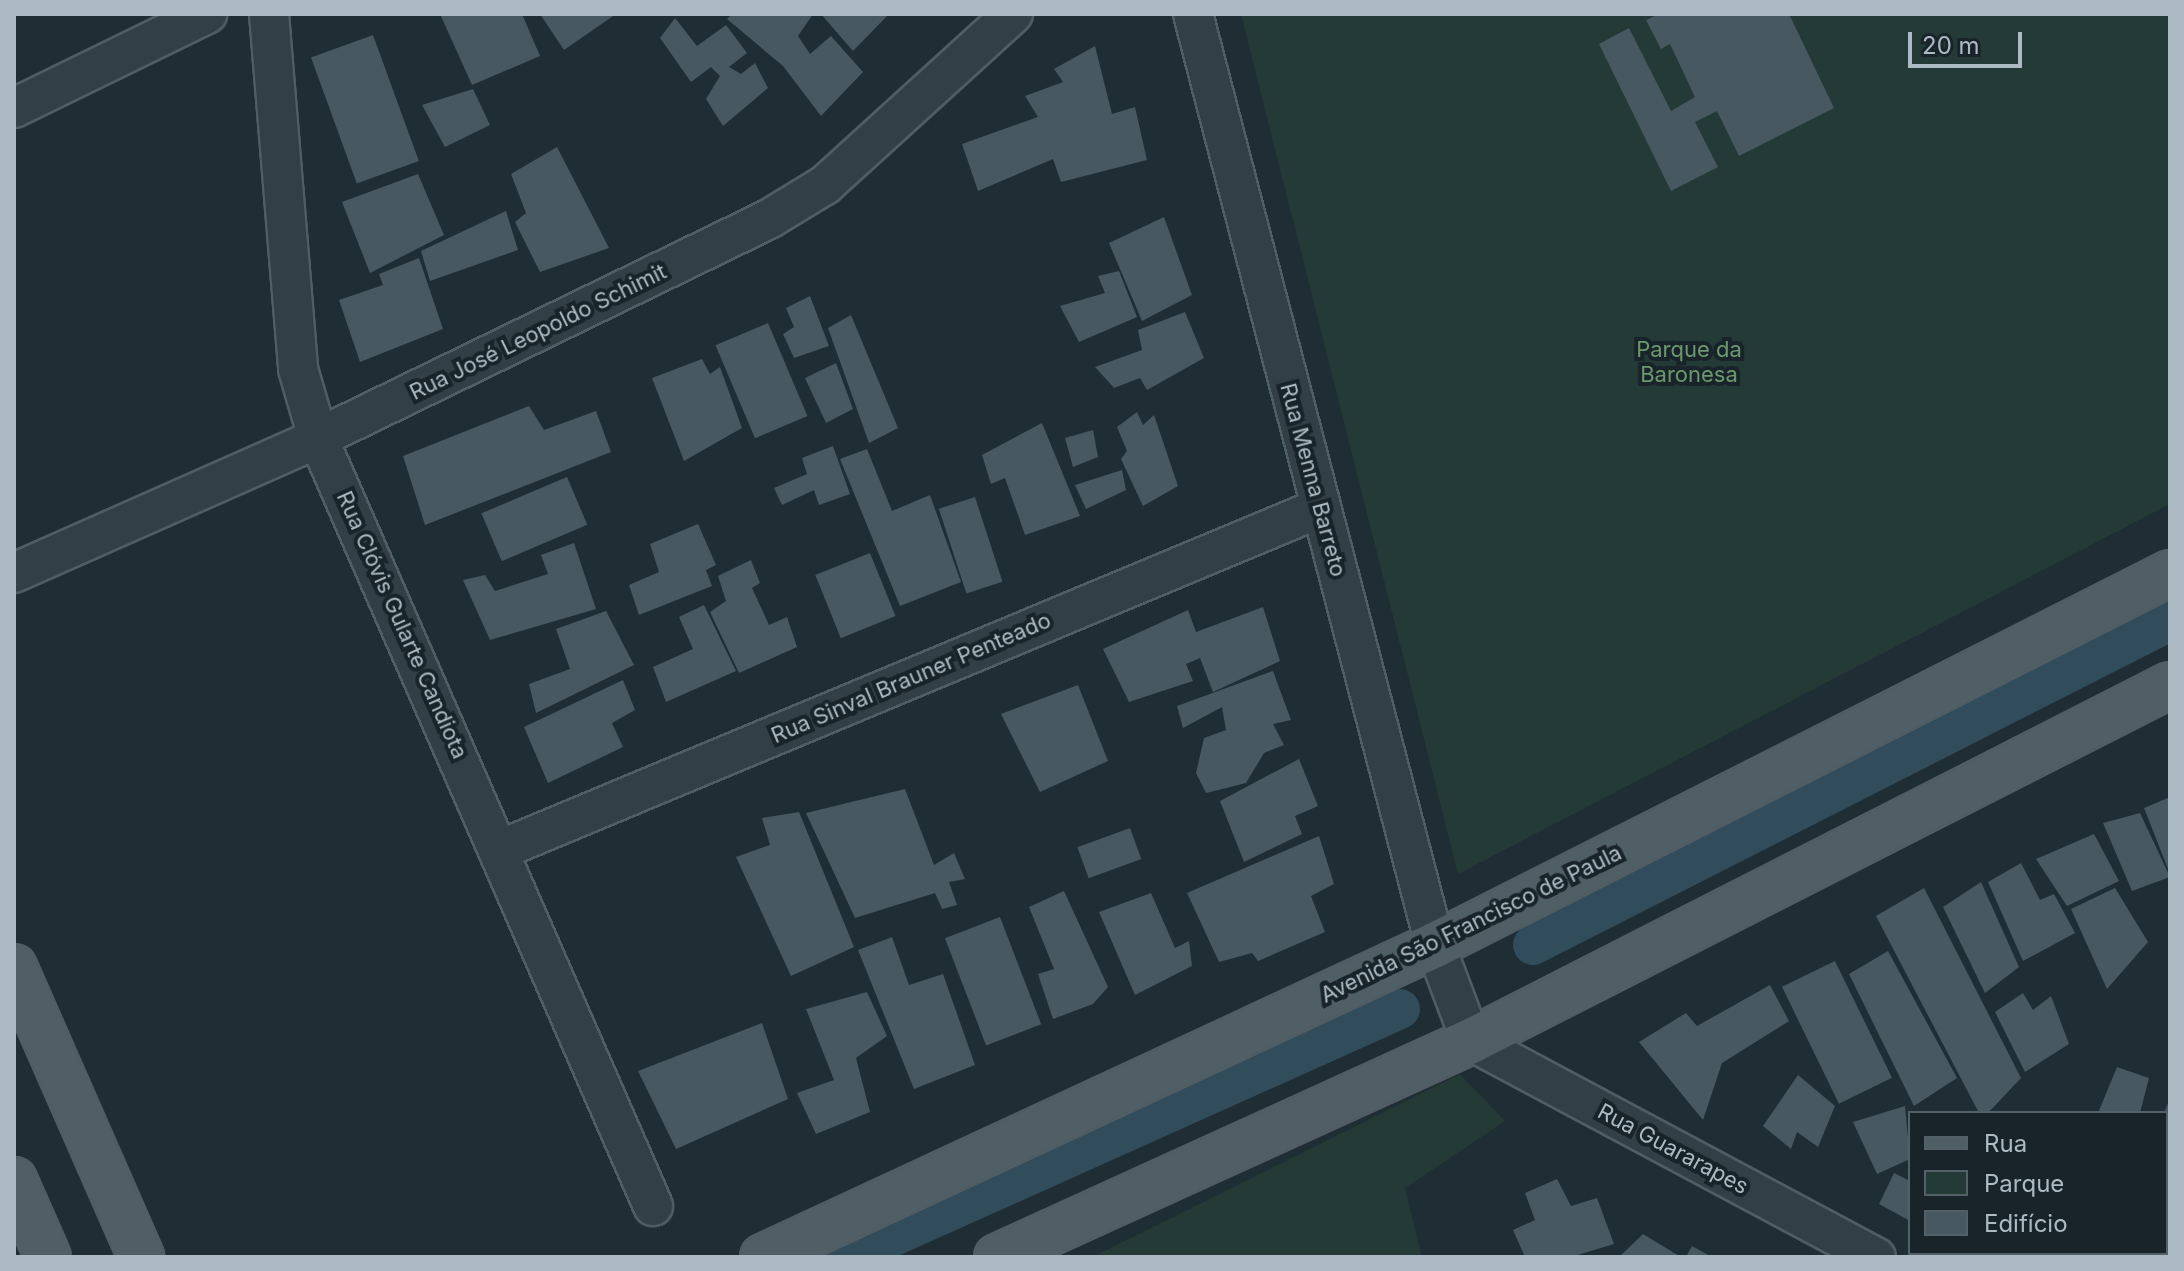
<!DOCTYPE html>
<meta charset="utf-8">
<style>
body{margin:0}
#map{position:relative;width:2184px;height:1271px;overflow:hidden;background:#1f2d35;font-family:Inter,sans-serif}
div>[style]{position:absolute}
.green>*{inset:0;background:#243a36}
.canal>*{height:40px;margin:-20px;padding:0 20px;transform-origin:20px;border-radius:20px;background:#314c5a}
.building>*{inset:0;background:#475861;transform-origin:0 0}
.roads{filter:drop-shadow(2px 0 #505d64) drop-shadow(-2px 0 #505d64) drop-shadow(0 2px #505d64) drop-shadow(0 -2px #505d64)}
.minor>*{height:38px;margin:-19px;padding:0 19px;transform-origin:19px;border-radius:19px;background:#323f46}
.major>*{height:44px;margin:-22px;padding:0 22px;transform-origin:22px;border-radius:22px;background:#505e66}
span{translate:-50% -50%;white-space:nowrap;text-align:center;line-height:1.15;-webkit-text-stroke:8px #18242a;paint-order:stroke}
.street-label{font-size:22px;color:#acbac3}
.park-label{font-size:22px;color:#6d986d}
.frame{position:absolute;inset:0;border:16px solid #acbac3;pointer-events:none}
.legend{position:absolute;left:1908px;top:1111px;width:260px;height:144px;box-sizing:border-box;background:#18242a;border:2px solid #536067;margin:0;padding:10px 14px;list-style:none;font-size:24px;color:#acbac3}
.legend li{display:flex;align-items:center;gap:16px;height:40px}
.legend b{width:40px;border:2px solid #536067}
.scale{position:absolute;left:1908px;top:32px;width:114px;height:36px;box-sizing:border-box;border:4px solid #acbac3;border-top:0;padding-left:10px;font-size:24px;line-height:28px;white-space:nowrap;color:#acbac3;-webkit-text-stroke:6px #18242a;paint-order:stroke}
</style>
<div id="map">
<div class="green">
<i style="clip-path:polygon(1241px 14px,2170px 14px,2170px 504px,1458px 874px)"></i>
<i style="clip-path:polygon(1460px 1074px,1505px 1121px,1405px 1188px,1422px 1257px,1093px 1257px)"></i>
</div>
<div class="canal">
<i style="left:1533px;top:945px;width:715px;rotate:-26.96deg"></i>
<i style="left:847px;top:1257px;width:606px;rotate:-24.15deg"></i>
</div>
<div class="building">
<i style="clip-path:polygon(440px 14px,522px 14px,540px 56px,472px 85px)"></i>
<i style="clip-path:polygon(540px 14px,616px 14px,564px 50px)"></i>
<i style="clip-path:polygon(732px 14px,813px 14px,798px 36px,810px 54px,831px 36px,863px 72px,821px 116px,783px 66px,727px 19px)"></i>
<i style="clip-path:polygon(821px 14px,889px 14px,853px 51px)"></i>
<i style="clip-path:polygon(1659px 14px,1789px 14px,1834px 108px,1739px 156px,1717px 111px,1695px 122px,1718px 167px,1671px 191px,1599px 44px,1629px 28px,1671px 111px,1695px 97px,1670px 44px,1661px 49px,1646px 20px)"></i>
<i style="clip-path:polygon(675px 18px,697px 46px,726px 25px,747px 53px,729px 67px,741px 74px,755px 63px,768px 88px,723px 126px,706px 99px,720px 76px,711px 67px,691px 82px,660px 38px)"></i>
<i style="left:373px;top:35px;width:134px;height:66px;rotate:70deg"></i>
<i style="clip-path:polygon(1095px 46px,1112px 114px,1135px 107px,1147px 160px,1061px 182px,1053px 159px,978px 191px,962px 144px,1038px 117px,1025px 96px,1063px 82px,1054px 69px)"></i>
<i style="clip-path:polygon(473px 89px,490px 125px,445px 147px,422px 105px)"></i>
<i style="clip-path:polygon(557px 147px,609px 248px,540px 272px,515px 222px,526px 213px,511px 174px)"></i>
<i style="clip-path:polygon(418px 174px,444px 235px,370px 273px,342px 202px)"></i>
<i style="clip-path:polygon(506px 211px,518px 250px,430px 281px,421px 251px)"></i>
<i style="clip-path:polygon(1164px 217px,1192px 295px,1142px 321px,1109px 243px)"></i>
<i style="clip-path:polygon(419px 258px,443px 329px,360px 362px,339px 300px,383px 285px,379px 274px)"></i>
<i style="clip-path:polygon(1119px 271px,1137px 317px,1079px 342px,1060px 306px,1105px 293px,1098px 276px)"></i>
<i style="clip-path:polygon(810px 296px,829px 346px,794px 358px,783px 334px,794px 327px,786px 308px)"></i>
<i style="clip-path:polygon(1185px 312px,1204px 358px,1147px 390px,1140px 378px,1114px 388px,1095px 367px,1142px 350px,1138px 330px)"></i>
<i style="clip-path:polygon(851px 315px,898px 428px,869px 443px,828px 328px)"></i>
<i style="left:768px;top:323px;width:101px;height:57px;rotate:67deg"></i>
<i style="clip-path:polygon(702px 359px,710px 374px,720px 367px,742px 428px,684px 461px,652px 378px)"></i>
<i style="clip-path:polygon(836px 363px,853px 409px,826px 423px,805px 378px)"></i>
<i style="clip-path:polygon(529px 406px,544px 430px,596px 411px,611px 452px,425px 525px,403px 456px)"></i>
<i style="clip-path:polygon(1137px 412px,1143px 425px,1154px 415px,1178px 486px,1143px 506px,1121px 459px,1127px 451px,1117px 427px)"></i>
<i style="clip-path:polygon(1042px 423px,1080px 516px,1025px 535px,1005px 478px,991px 484px,982px 455px)"></i>
<i style="clip-path:polygon(1093px 430px,1098px 457px,1073px 467px,1065px 438px)"></i>
<i style="clip-path:polygon(833px 446px,850px 494px,819px 505px,814px 490px,782px 505px,774px 488px,807px 474px,802px 458px)"></i>
<i style="clip-path:polygon(867px 449px,892px 511px,930px 495px,961px 582px,900px 606px,840px 459px)"></i>
<i style="clip-path:polygon(1122px 470px,1126px 490px,1086px 509px,1075px 485px)"></i>
<i style="left:567px;top:477px;width:52px;height:93px;rotate:67deg"></i>
<i style="left:975px;top:497px;width:89px;height:38px;rotate:72deg"></i>
<i style="clip-path:polygon(698px 524px,716px 565px,706px 570px,712px 586px,639px 615px,629px 585px,659px 572px,650px 544px)"></i>
<i style="clip-path:polygon(574px 543px,596px 609px,490px 640px,463px 580px,485px 575px,495px 591px,548px 574px,541px 555px)"></i>
<i style="left:870px;top:553px;width:68px;height:59px;rotate:68deg"></i>
<i style="clip-path:polygon(751px 560px,760px 583px,752px 588px,769px 625px,787px 617px,797px 647px,739px 673px,710px 612px,726px 601px,718px 576px)"></i>
<i style="clip-path:polygon(704px 605px,736px 671px,666px 702px,653px 667px,693px 649px,679px 617px)"></i>
<i style="clip-path:polygon(1263px 607px,1280px 661px,1213px 692px,1200px 658px,1186px 664px,1193px 681px,1129px 702px,1103px 649px,1188px 610px,1196px 632px)"></i>
<i style="clip-path:polygon(606px 611px,634px 665px,536px 713px,529px 684px,570px 669px,556px 629px)"></i>
<i style="clip-path:polygon(1273px 671px,1291px 720px,1273px 724px,1284px 745px,1264px 753px,1246px 783px,1206px 793px,1196px 773px,1204px 738px,1226px 730px,1222px 707px,1183px 728px,1177px 706px)"></i>
<i style="clip-path:polygon(623px 680px,635px 710px,612px 723px,623px 747px,548px 783px,524px 727px)"></i>
<i style="clip-path:polygon(1078px 685px,1108px 761px,1040px 792px,1001px 714px)"></i>
<i style="clip-path:polygon(1299px 759px,1318px 806px,1295px 816px,1302px 834px,1244px 862px,1220px 801px)"></i>
<i style="clip-path:polygon(905px 789px,934px 865px,954px 853px,965px 879px,949px 882px,957px 905px,942px 909px,935px 893px,855px 918px,806px 813px)"></i>
<i style="clip-path:polygon(2170px 797px,2170px 874px,2144px 808px)"></i>
<i style="clip-path:polygon(799px 812px,854px 947px,791px 976px,736px 857px,770px 845px,762px 818px)"></i>
<i style="clip-path:polygon(2140px 813px,2170px 877px,2132px 891px,2103px 823px)"></i>
<i style="left:1130px;top:828px;width:33px;height:56px;rotate:70deg"></i>
<i style="clip-path:polygon(2094px 834px,2119px 881px,2067px 906px,2036px 859px)"></i>
<i style="clip-path:polygon(1319px 836px,1334px 884px,1311px 896px,1325px 932px,1258px 961px,1252px 953px,1219px 962px,1187px 893px)"></i>
<i style="clip-path:polygon(2021px 863px,2040px 900px,2054px 894px,2075px 933px,2023px 961px,1988px 882px)"></i>
<i style="clip-path:polygon(1981px 882px,2019px 967px,1985px 993px,1943px 907px)"></i>
<i style="clip-path:polygon(1924px 888px,2021px 1078px,1988px 1113px,1979px 1113px,1876px 916px)"></i>
<i style="clip-path:polygon(2115px 888px,2148px 942px,2107px 989px,2071px 909px)"></i>
<i style="clip-path:polygon(1064px 891px,1108px 987px,1093px 1004px,1053px 1019px,1038px 974px,1054px 969px,1029px 907px)"></i>
<i style="clip-path:polygon(1151px 893px,1175px 948px,1189px 941px,1192px 966px,1135px 995px,1099px 912px)"></i>
<i style="left:1000px;top:917px;width:115px;height:59px;rotate:69deg"></i>
<i style="clip-path:polygon(892px 937px,909px 985px,943px 974px,975px 1065px,914px 1089px,858px 950px)"></i>
<i style="clip-path:polygon(1888px 951px,1957px 1078px,1914px 1106px,1849px 974px)"></i>
<i style="left:1835px;top:961px;width:130px;height:59px;rotate:64deg"></i>
<i style="clip-path:polygon(1770px 985px,1789px 1021px,1722px 1063px,1703px 1120px,1639px 1042px,1686px 1013px,1697px 1026px)"></i>
<i style="clip-path:polygon(867px 992px,887px 1036px,856px 1058px,870px 1112px,816px 1134px,797px 1093px,834px 1080px,806px 1009px)"></i>
<i style="clip-path:polygon(2023px 993px,2033px 1010px,2051px 996px,2069px 1044px,2025px 1072px,1995px 1012px)"></i>
<i style="clip-path:polygon(762px 1023px,788px 1099px,676px 1149px,638px 1071px)"></i>
<i style="clip-path:polygon(2117px 1067px,2149px 1078px,2140px 1113px,2098px 1113px)"></i>
<i style="clip-path:polygon(1798px 1075px,1835px 1106px,1818px 1147px,1797px 1132px,1791px 1149px,1763px 1126px)"></i>
<i style="clip-path:polygon(2170px 1098px,2170px 1154px,2164px 1113px)"></i>
<i style="clip-path:polygon(1905px 1106px,1910px 1159px,1877px 1174px,1853px 1122px)"></i>
<i style="clip-path:polygon(1894px 1173px,1910px 1181px,1910px 1221px,1879px 1204px)"></i>
<i style="left:2166px;top:1174px;width:4px;height:50px;rotate:27deg"></i>
<i style="clip-path:polygon(1557px 1179px,1571px 1206px,1597px 1198px,1614px 1244px,1571px 1257px,1525px 1257px,1513px 1230px,1535px 1220px,1525px 1193px)"></i>
<i style="clip-path:polygon(1643px 1234px,1681px 1257px,1619px 1257px)"></i>
<i style="clip-path:polygon(2166px 1236px,2170px 1257px,2008px 1257px,2166px 1253px)"></i>
<i style="clip-path:polygon(1692px 1246px,1712px 1257px,1686px 1257px)"></i>
</div>
<div class="roads">
<div class="minor">
<i style="left:269px;top:14px;width:356px;rotate:85.3deg"></i>
<i style="left:298px;top:369px;width:72px;rotate:73.8deg"></i>
<i style="left:318px;top:438px;width:838px;rotate:66.43deg"></i>
<i style="left:1193px;top:14px;width:962px;rotate:75.43deg"></i>
<i style="left:1435px;top:945px;width:103px;rotate:69.4deg"></i>
<i style="left:1471px;top:1041px;width:459px;rotate:28.1deg"></i>
<i style="left:14px;top:108px;width:215px;rotate:-26deg"></i>
<i style="left:14px;top:573px;width:333px;rotate:-23.9deg"></i>
<i style="left:318px;top:438px;width:501px;rotate:-25.9deg"></i>
<i style="left:769px;top:219px;width:66px;rotate:-31.3deg"></i>
<i style="left:825px;top:185px;width:254px;rotate:-42.3deg"></i>
<i style="left:502px;top:849px;width:886px;rotate:-22.63deg"></i>
</div>
<div class="major">
<i style="left:14px;top:967px;width:317px;rotate:66.3deg"></i>
<i style="left:14px;top:1180px;width:84px;rotate:66.2deg"></i>
<i style="left:763px;top:1257px;width:741px;rotate:-24.9deg"></i>
<i style="left:1435px;top:945px;width:824px;rotate:-26.84deg"></i>
<i style="left:997px;top:1257px;width:521px;rotate:-24.5deg"></i>
<i style="left:1471px;top:1041px;width:784px;rotate:-26.99deg"></i>
</div>
</div>
<div class="street-label">
<span style="left:538px;top:332px;rotate:-26deg">Rua José Leopoldo Schimit</span>
<span style="left:1313px;top:480px;rotate:75deg">Rua Menna Barreto</span>
<span style="left:402px;top:625px;rotate:66deg">Rua Clóvis Gularte Candiota</span>
<span style="left:911px;top:678px;rotate:-23deg">Rua Sinval Brauner Penteado</span>
<span style="left:1471px;top:924px;rotate:-26deg">Avenida São Francisco de Paula</span>
<span style="left:1673px;top:1149px;rotate:28deg">Rua Guararapes</span>
</div>
<div class="park-label">
<span style="left:1689px;top:362px">Parque da<br>Baronesa</span>
</div>
<div class="frame"></div>
<ul class="legend">
<li><b style="height:10px;background:#505e66"></b>Rua</li>
<li><b style="height:22px;background:#243a36"></b>Parque</li>
<li><b style="height:22px;background:#475861"></b>Edifício</li>
</ul>
<div class="scale">20 m</div>
</div>
